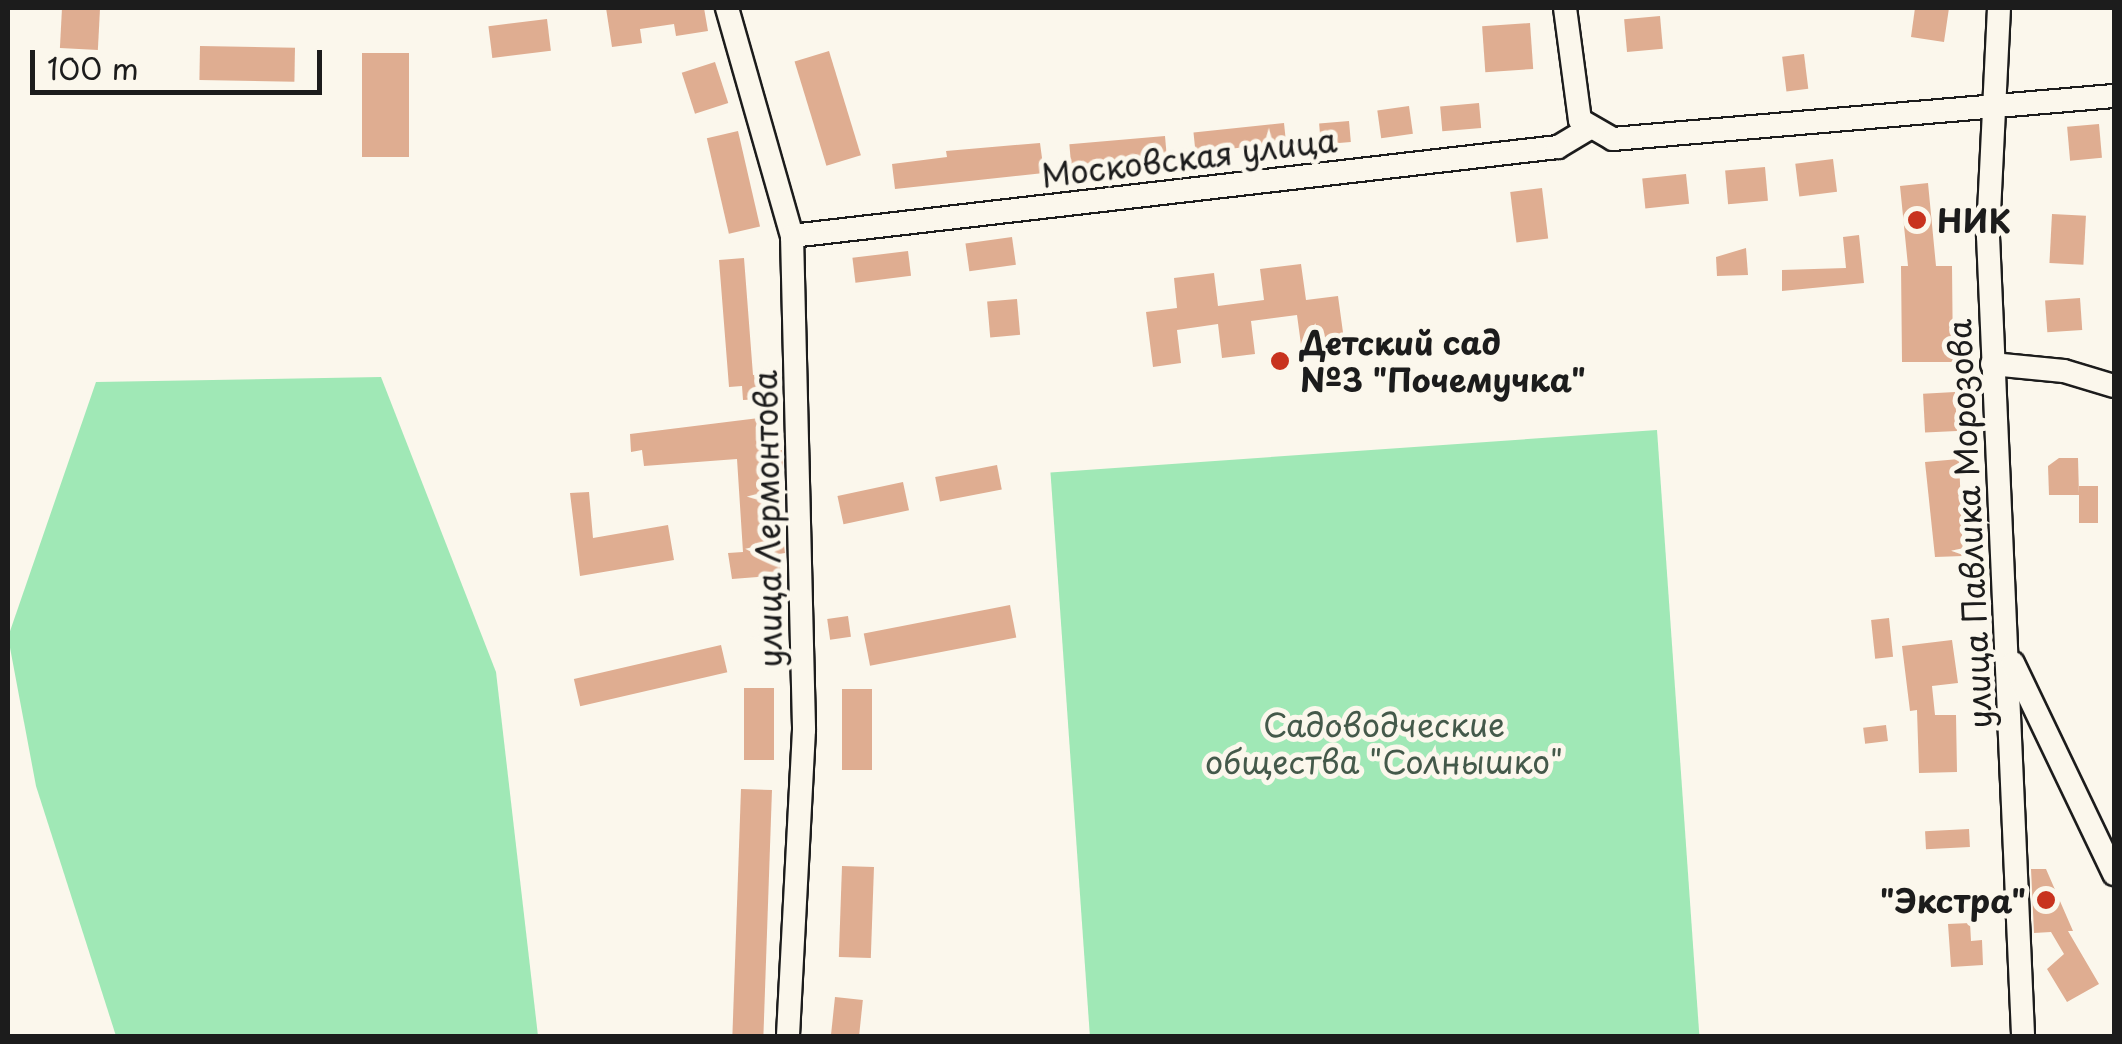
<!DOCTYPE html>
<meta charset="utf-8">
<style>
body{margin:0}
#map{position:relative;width:2122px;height:1044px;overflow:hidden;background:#fbf7ec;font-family:"Playpen Sans",sans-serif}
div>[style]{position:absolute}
.green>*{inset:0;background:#a0e8b6;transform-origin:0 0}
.building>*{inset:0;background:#dfad91;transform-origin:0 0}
.roads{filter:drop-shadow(2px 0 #1c1c1c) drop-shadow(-2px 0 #1c1c1c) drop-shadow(0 2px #1c1c1c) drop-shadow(0 -2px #1c1c1c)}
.minor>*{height:22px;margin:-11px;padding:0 11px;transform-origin:11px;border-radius:11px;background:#fbf7ec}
.dots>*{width:28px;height:28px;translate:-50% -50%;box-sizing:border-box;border:5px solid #fbf7ec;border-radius:50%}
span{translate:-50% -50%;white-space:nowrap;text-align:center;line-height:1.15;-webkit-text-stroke:10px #fbf7ec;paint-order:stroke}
.street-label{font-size:32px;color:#1c1c1c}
.poi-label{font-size:32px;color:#1c1c1c;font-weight:700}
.left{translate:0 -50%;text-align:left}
.right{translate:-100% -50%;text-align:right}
.park-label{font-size:32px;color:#44594a}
.frame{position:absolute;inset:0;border:10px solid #1c1c1c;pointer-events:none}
.scale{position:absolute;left:30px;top:50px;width:292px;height:45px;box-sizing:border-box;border:5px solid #1c1c1c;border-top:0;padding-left:12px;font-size:30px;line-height:35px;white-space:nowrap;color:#1c1c1c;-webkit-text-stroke:8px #fbf7ec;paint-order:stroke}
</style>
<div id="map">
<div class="green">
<i style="clip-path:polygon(381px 377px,496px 672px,538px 1036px,116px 1036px,36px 786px,8px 637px,96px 382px)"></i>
<i style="left:1657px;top:430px;width:607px;height:608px;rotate:86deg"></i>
</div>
<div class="building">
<i style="left:62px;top:8px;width:38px;height:40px;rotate:3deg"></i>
<i style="clip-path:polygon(606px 8px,704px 8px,708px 31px,676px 36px,674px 24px,640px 29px,642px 43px,612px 47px)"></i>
<i style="clip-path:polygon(1915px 8px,1949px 8px,1944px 42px,1911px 37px)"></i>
<i style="left:1660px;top:16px;width:33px;height:36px;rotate:85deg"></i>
<i style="left:547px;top:19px;width:32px;height:59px;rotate:83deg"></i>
<i style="left:1530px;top:23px;width:46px;height:48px;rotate:86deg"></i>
<i style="left:200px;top:46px;width:95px;height:34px;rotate:1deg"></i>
<i style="left:829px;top:51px;width:109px;height:36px;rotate:73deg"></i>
<i style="left:362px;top:53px;width:47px;height:104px"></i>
<i style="left:1804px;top:54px;width:35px;height:22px;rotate:83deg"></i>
<i style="left:715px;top:62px;width:43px;height:35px;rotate:72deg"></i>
<i style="left:1479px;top:103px;width:25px;height:39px;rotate:85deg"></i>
<i style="left:1409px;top:106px;width:28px;height:32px;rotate:82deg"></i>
<i style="left:1349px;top:121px;width:21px;height:30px;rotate:85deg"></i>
<i style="left:1284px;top:123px;width:20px;height:91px;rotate:84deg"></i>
<i style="left:2099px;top:124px;width:34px;height:32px;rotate:85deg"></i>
<i style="left:738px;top:131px;width:98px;height:32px;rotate:77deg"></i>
<i style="left:1165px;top:136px;width:22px;height:96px;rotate:85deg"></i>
<i style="clip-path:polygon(1040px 143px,1044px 173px,895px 189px,892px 164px,947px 157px,946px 151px)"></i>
<i style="left:1833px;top:159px;width:33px;height:38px;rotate:83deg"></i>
<i style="left:1765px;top:167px;width:34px;height:40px;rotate:85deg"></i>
<i style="left:1686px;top:174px;width:30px;height:44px;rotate:84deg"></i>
<i style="clip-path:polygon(1928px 183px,1936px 266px,1952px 266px,1953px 362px,1902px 362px,1901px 266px,1908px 266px,1900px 186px)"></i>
<i style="left:1542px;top:188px;width:51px;height:32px;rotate:83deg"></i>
<i style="left:2052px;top:214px;width:34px;height:49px;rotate:3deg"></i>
<i style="clip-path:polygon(1859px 235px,1864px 283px,1782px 291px,1782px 270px,1846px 268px,1843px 237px)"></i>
<i style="left:1012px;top:237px;width:28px;height:47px;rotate:82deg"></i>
<i style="clip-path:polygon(1746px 248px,1748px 275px,1717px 276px,1716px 257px)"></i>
<i style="left:908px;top:251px;width:25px;height:56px;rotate:83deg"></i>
<i style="clip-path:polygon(744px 258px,753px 375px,762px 374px,764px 399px,743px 400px,742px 386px,729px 387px,719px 260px)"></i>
<i style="clip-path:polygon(1301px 264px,1306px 300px,1338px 296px,1345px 347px,1302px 352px,1297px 315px,1251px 321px,1255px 354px,1222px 358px,1218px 324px,1177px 330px,1181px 363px,1153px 367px,1146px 312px,1177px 308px,1174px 278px,1214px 273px,1218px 306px,1264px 300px,1260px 269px)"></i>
<i style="left:2080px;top:298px;width:32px;height:35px;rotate:86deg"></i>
<i style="left:1017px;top:299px;width:36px;height:30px;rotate:85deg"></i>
<i style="left:1955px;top:392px;width:39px;height:32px;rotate:87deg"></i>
<i style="clip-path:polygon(759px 418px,760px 438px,772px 437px,774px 450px,782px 450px,783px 469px,774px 469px,785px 553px,779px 554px,781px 575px,732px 579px,728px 553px,743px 552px,737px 459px,644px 466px,642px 450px,631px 452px,630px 434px)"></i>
<i style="clip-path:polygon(2059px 458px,2078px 458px,2079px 495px,2049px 495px,2048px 466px)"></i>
<i style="clip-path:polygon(1959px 459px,1963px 556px,1935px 557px,1925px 462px)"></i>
<i style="left:997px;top:465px;width:25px;height:63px;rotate:79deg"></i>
<i style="left:903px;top:482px;width:29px;height:67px;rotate:78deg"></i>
<i style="left:2079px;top:486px;width:19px;height:37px"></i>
<i style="clip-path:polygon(589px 492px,593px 538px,668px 525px,674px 560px,580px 576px,570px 493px)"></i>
<i style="left:1010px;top:605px;width:33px;height:149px;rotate:79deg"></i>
<i style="left:848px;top:616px;width:21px;height:21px;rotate:82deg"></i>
<i style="left:1889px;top:618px;width:39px;height:18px;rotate:84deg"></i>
<i style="clip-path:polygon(1952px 640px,1958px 683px,1932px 686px,1935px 715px,1956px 715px,1957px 772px,1919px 773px,1917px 710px,1910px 711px,1902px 646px)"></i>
<i style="left:721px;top:645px;width:28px;height:151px;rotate:77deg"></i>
<i style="left:744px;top:688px;width:30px;height:72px"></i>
<i style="left:842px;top:689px;width:30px;height:81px"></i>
<i style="left:1886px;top:725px;width:16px;height:23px;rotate:83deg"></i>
<i style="left:741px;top:789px;width:31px;height:247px;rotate:2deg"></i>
<i style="left:1969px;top:829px;width:18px;height:44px;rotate:87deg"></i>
<i style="left:842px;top:866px;width:32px;height:91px;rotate:2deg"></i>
<i style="clip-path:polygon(2031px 869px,2046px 869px,2073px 931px,2068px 931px,2099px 984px,2067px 1002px,2047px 969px,2064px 954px,2051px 932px,2034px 933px)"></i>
<i style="clip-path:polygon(1970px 923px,1971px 941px,1982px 940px,1983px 965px,1951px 967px,1948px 924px)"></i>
<i style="left:835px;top:997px;width:28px;height:39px;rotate:6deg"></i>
</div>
<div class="roads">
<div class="minor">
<i style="left:727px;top:8px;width:237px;rotate:74.1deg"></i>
<i style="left:792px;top:236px;width:494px;rotate:88.6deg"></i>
<i style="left:804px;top:730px;width:306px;rotate:93deg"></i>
<i style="left:1565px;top:8px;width:113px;rotate:82.4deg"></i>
<i style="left:1580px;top:120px;width:38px;rotate:30deg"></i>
<i style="left:1613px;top:139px;width:503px;rotate:-4.91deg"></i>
<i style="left:1999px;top:8px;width:228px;rotate:92.8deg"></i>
<i style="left:1988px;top:236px;width:801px;rotate:87.49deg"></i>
<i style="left:792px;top:236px;width:771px;rotate:-6.63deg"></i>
<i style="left:1558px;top:147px;width:35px;rotate:-31deg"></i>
<i style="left:1992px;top:364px;width:72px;rotate:5.6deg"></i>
<i style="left:2064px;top:371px;width:52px;rotate:16.7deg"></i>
<i style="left:2013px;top:663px;width:234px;rotate:64.4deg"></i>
</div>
</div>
<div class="dots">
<i style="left:1917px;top:220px;background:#c8321e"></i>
<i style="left:1280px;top:361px;background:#c8321e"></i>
<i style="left:2046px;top:900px;background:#c8321e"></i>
</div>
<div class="street-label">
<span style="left:1189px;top:157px;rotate:-7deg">Московская улица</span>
<span style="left:767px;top:519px;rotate:-91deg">улица Лермонтова</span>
<span style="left:1969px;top:524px;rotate:-93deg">улица Павлика Морозова</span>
</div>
<div class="poi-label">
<span class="left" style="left:1937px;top:220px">НИК</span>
<span class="left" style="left:1300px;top:361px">Детский сад<br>№3 "Почемучка"</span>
<span class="right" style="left:2026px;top:900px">"Экстра"</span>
</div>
<div class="park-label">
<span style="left:1384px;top:743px">Садоводческие<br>общества "Солнышко"</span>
</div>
<div class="frame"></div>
<div class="scale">100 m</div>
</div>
